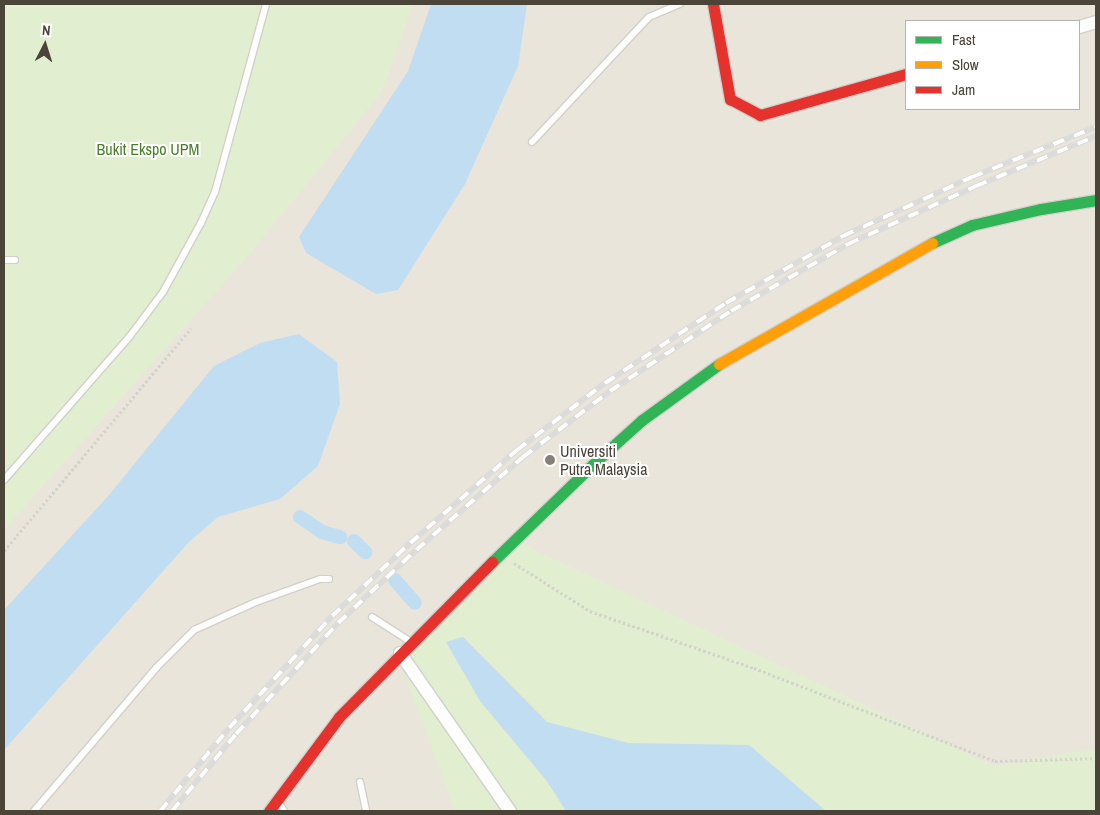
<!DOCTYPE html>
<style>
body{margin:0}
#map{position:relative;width:1100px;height:815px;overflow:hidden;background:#f4f2ee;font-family:"Archivo Narrow",sans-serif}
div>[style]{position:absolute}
.education>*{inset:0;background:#eae5da}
.green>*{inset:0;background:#e1eecf}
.water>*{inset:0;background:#c0ddf1}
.canal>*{height:14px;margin:-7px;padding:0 7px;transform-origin:7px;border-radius:7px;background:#c0ddf1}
.path>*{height:2.5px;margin-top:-1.25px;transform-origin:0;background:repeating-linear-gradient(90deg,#d3d2cc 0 2.5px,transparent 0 5px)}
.roads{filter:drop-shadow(1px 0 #d2d0cb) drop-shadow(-1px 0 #d2d0cb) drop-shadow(0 1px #d2d0cb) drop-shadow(0 -1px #d2d0cb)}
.lane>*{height:6px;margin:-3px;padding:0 3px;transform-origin:3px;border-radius:3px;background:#fdfdfc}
.street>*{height:12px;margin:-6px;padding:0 6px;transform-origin:6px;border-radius:6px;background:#fdfdfc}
.fast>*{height:11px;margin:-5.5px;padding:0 5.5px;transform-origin:5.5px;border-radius:5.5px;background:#30b455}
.slow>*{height:11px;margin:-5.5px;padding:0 5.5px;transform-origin:5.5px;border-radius:5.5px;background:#ff9f0a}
.jam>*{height:11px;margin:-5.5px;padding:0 5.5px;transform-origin:5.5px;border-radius:5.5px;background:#e5322d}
.rail>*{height:5.5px;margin-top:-2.75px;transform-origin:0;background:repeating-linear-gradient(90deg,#fff 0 11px,#dbdbda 0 22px);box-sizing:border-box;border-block:1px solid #dbdbda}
.dots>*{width:14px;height:14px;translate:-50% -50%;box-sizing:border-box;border:2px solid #fff;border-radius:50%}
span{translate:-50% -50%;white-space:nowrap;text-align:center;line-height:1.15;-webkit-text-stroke:4px #fff;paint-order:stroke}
.park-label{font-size:16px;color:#4a7f2a}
.poi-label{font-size:16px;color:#4b4439}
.left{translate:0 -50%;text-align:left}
.frame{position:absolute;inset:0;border:5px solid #4b4439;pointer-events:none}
.legend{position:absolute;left:905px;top:20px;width:175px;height:90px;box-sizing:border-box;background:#fff;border:1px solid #b7b4b0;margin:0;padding:6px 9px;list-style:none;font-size:15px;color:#4b4439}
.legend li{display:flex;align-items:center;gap:10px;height:25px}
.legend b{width:25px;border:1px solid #b7b4b0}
.north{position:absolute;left:20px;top:20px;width:50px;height:50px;-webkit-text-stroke:4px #fff;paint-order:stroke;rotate:5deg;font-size:14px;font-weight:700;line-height:20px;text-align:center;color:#4b4439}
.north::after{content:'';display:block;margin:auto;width:18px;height:22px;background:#4b4439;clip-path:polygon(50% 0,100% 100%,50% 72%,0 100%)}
</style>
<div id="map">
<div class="education">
<i style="clip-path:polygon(evenodd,4px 4px,1096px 4px,1096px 811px,4px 811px,4px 4px,906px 21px,1079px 21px,1079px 109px,906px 109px,906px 21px)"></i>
</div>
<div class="green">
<i style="clip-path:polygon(4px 4px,413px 4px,382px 92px,247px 257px,4px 530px)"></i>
<i style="clip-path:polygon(516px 541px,995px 766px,1096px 748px,1096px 811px,455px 811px,401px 665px)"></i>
</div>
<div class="water">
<i style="clip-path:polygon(431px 4px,527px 4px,518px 66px,465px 184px,398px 290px,376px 294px,306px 253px,299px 237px,408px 71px)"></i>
<i style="clip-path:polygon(299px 334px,337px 362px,340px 404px,318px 466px,280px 499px,218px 517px,189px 542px,4px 750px,4px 610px,109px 495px,214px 366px,260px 343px)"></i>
<i style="clip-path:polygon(463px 637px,547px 722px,628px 743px,749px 745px,826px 811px,566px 811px,546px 780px,480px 701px,446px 642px)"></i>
</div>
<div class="canal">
<i style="left:300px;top:517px;width:27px;rotate:34deg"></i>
<i style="left:322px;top:532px;width:19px;rotate:16deg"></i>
<i style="left:354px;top:541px;width:16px;rotate:45deg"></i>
<i style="left:395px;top:580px;width:30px;rotate:49deg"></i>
</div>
<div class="path">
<i style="left:4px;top:551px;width:291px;rotate:-50deg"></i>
<i style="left:514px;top:563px;width:90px;rotate:32.3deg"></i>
<i style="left:590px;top:611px;width:174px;rotate:19.2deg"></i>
<i style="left:754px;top:668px;width:258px;rotate:21.1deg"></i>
<i style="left:995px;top:761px;width:101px;rotate:-1.7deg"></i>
</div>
<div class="roads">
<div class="lane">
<i style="left:532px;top:142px;width:171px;rotate:-46.9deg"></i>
<i style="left:649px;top:17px;width:34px;rotate:-23deg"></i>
<i style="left:4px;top:260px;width:11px"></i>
<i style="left:4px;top:480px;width:191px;rotate:-48.8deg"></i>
<i style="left:130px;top:336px;width:55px;rotate:-53.1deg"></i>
<i style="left:163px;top:292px;width:79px;rotate:-61.2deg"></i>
<i style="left:201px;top:223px;width:34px;rotate:-66deg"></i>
<i style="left:215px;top:192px;width:195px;rotate:-74.8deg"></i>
<i style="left:372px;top:617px;width:43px;rotate:32.6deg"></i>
<i style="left:360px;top:782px;width:30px;rotate:78deg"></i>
<i style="left:278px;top:801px;width:12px;rotate:59deg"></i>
<i style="left:34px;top:811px;width:188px;rotate:-49.5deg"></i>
<i style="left:156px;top:668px;width:54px;rotate:-45deg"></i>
<i style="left:194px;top:630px;width:68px;rotate:-24.3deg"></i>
<i style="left:256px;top:602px;width:68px;rotate:-19.8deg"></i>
<i style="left:320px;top:579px;width:9px"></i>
</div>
<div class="street">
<i style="left:1079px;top:27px;width:18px;rotate:-16deg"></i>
<i style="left:400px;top:653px;width:193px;rotate:55.2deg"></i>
</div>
<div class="fast">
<i style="left:932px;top:243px;width:44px;rotate:-24.2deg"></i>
<i style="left:972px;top:225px;width:71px;rotate:-13.1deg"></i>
<i style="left:1041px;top:209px;width:56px;rotate:-9.3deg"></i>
<i style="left:492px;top:562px;width:141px;rotate:-44.1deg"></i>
<i style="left:593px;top:464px;width:66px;rotate:-41.9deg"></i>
<i style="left:642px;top:420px;width:95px;rotate:-36deg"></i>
</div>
<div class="slow">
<i style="left:719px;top:364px;width:245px;rotate:-29.6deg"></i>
</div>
<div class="jam">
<i style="left:713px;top:4px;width:97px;rotate:79.9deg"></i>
<i style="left:730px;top:99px;width:34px;rotate:28deg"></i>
<i style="left:760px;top:115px;width:152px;rotate:-15.7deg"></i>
<i style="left:269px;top:811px;width:117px;rotate:-53.3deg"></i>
<i style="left:339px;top:717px;width:218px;rotate:-45.4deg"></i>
</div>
</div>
<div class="rail">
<i style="left:160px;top:811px;width:108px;rotate:-50.3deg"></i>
<i style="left:229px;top:728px;width:152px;rotate:-47.4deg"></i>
<i style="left:332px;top:616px;width:107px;rotate:-43.1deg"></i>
<i style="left:410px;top:543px;width:142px;rotate:-41deg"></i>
<i style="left:517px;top:450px;width:111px;rotate:-37.3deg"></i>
<i style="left:605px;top:383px;width:145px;rotate:-33.5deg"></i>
<i style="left:726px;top:303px;width:135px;rotate:-29.8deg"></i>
<i style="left:843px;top:236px;width:142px;rotate:-24.6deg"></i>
<i style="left:972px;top:177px;width:134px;rotate:-22deg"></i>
<i style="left:172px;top:811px;width:100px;rotate:-50.3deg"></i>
<i style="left:236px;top:734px;width:151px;rotate:-47.4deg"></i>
<i style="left:338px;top:623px;width:107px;rotate:-43.1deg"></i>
<i style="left:416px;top:550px;width:142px;rotate:-41deg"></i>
<i style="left:523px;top:457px;width:109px;rotate:-37.2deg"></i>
<i style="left:610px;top:391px;width:145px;rotate:-33.5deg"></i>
<i style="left:731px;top:311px;width:135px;rotate:-29.8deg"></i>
<i style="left:848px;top:244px;width:141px;rotate:-24.4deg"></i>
<i style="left:976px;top:186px;width:130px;rotate:-22.6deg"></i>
</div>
<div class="dots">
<i style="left:550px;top:460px;background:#868178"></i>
</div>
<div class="park-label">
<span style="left:148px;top:149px">Bukit Ekspo UPM</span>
</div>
<div class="poi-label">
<span class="left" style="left:560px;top:460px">Universiti<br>Putra Malaysia</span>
</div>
<div class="frame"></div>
<ul class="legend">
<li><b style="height:6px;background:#30b455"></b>Fast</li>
<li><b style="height:6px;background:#ff9f0a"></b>Slow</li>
<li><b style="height:6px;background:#e5322d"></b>Jam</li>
</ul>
<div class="north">N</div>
</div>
